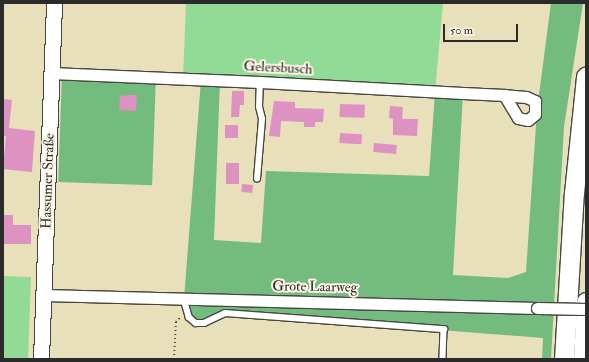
<!DOCTYPE html>
<meta charset="utf-8">
<style>
body{margin:0}
#map{position:relative;width:589px;height:362px;overflow:hidden;background:#e8e0ba;font-family:"IM FELL Double Pica",serif}
div>[style]{position:absolute}
.green>*{inset:0;background:#91db97;transform-origin:0 0}
.forest>*{inset:0;background:#74bb80;transform-origin:0 0}
.building>*{inset:0;background:#dd92c2;transform-origin:0 0}
.path>*{height:2px;margin-top:-1px;transform-origin:0;background:repeating-linear-gradient(90deg,#474640 0 1px,transparent 0 4px)}
.roads{filter:drop-shadow(1px 0 #474640) drop-shadow(-1px 0 #474640) drop-shadow(0 1px #474640) drop-shadow(0 -1px #474640)}
.lane>*{height:5.5px;margin:-2.75px;padding:0 2.75px;transform-origin:2.75px;border-radius:2.75px;background:#fff}
.street>*{height:11px;margin:-5.5px;padding:0 5.5px;transform-origin:5.5px;border-radius:5.5px;background:#fff}
.secondary>*{height:15px;margin:-7.5px;padding:0 7.5px;transform-origin:7.5px;border-radius:7.5px;background:#fff}
.highway>*{height:19px;margin:-9.5px;padding:0 9.5px;transform-origin:9.5px;border-radius:9.5px;background:#fff}
.bridges{filter:drop-shadow(1px 0 #474640) drop-shadow(-1px 0 #474640) drop-shadow(0 1px #474640) drop-shadow(0 -1px #474640)}
.street-bridge>*{height:11px;margin:-5.5px;padding:0 5.5px;transform-origin:5.5px;border-radius:5.5px;background:#fff}
span{translate:-50% -50%;white-space:nowrap;text-align:center;line-height:1.15;-webkit-text-stroke:4px #fcf5e5;paint-order:stroke}
.street-label{font-size:14px;color:#2b2b2b}
.frame{position:absolute;inset:0;border:4px solid #2b2b2b;pointer-events:none}
.scale{position:absolute;left:443px;top:24px;width:75px;height:18px;box-sizing:border-box;border:2px solid #2b2b2b;border-top:0;padding-left:5px;font-size:12px;line-height:14px;white-space:nowrap;color:#2b2b2b;-webkit-text-stroke:3px #fcf5e5;paint-order:stroke}
</style>
<div id="map">
<div class="green">
<i style="clip-path:polygon(186px 3px,443px 3px,435px 92px,183px 79px)"></i>
<i style="left:3px;top:276px;width:28px;height:83px;rotate:2deg"></i>
</div>
<div class="forest">
<i style="clip-path:polygon(551px 3px,583px 3px,564px 127px,551px 359px,542px 359px,543px 338px,225px 313px,204px 323px,196px 323px,189px 317px,184px 299px,201px 80px,220px 80px,214px 240px,261px 243px,266px 171px,429px 176px,435px 92px,463px 93px,453px 275px,508px 278px,526px 272px,537px 110px)"></i>
<i style="left:62px;top:73px;width:94px;height:109px;rotate:2deg"></i>
</div>
<div class="building">
<i style="clip-path:polygon(232px 91px,244px 91px,244px 105px,240px 105px,239px 117px,231px 117px)"></i>
<i style="clip-path:polygon(130px 95px,137px 95px,136px 111px,119px 110px,120px 96px)"></i>
<i style="clip-path:polygon(3px 99px,12px 100px,9px 128px,35px 131px,32px 172px,3px 169px,6px 136px,3px 136px)"></i>
<i style="clip-path:polygon(274px 101px,295px 102px,295px 108px,324px 109px,323px 122px,315px 122px,315px 127px,304px 127px,304px 122px,281px 121px,280px 137px,269px 136px)"></i>
<i style="left:340px;top:104px;width:25px;height:13px;rotate:2deg"></i>
<i style="clip-path:polygon(390px 106px,403px 107px,402px 119px,418px 119px,417px 136px,393px 135px,393px 119px,389px 118px)"></i>
<i style="left:225px;top:125px;width:13px;height:13px"></i>
<i style="left:340px;top:133px;width:22px;height:10px;rotate:3deg"></i>
<i style="left:374px;top:143px;width:23px;height:9px;rotate:5deg"></i>
<i style="left:226px;top:163px;width:13px;height:21px"></i>
<i style="left:242px;top:184px;width:11px;height:8px;rotate:5deg"></i>
<i style="clip-path:polygon(3px 215px,13px 215px,13px 225px,31px 225px,31px 244px,3px 244px)"></i>
</div>
<div class="path">
<i style="left:174px;top:359px;width:37px;rotate:-87deg"></i>
<i style="left:176px;top:322px;width:8px;rotate:-50deg"></i>
</div>
<div class="roads">
<div class="lane">
<i style="left:257px;top:179px;width:60px;rotate:-85.2deg"></i>
<i style="left:262px;top:119px;width:12px;rotate:-104deg"></i>
<i style="left:259px;top:107px;width:25px;rotate:-88deg"></i>
<i style="left:184px;top:299px;width:19px;rotate:74deg"></i>
<i style="left:189px;top:317px;width:9px;rotate:41deg"></i>
<i style="left:196px;top:323px;width:8px"></i>
<i style="left:204px;top:323px;width:23px;rotate:-25deg"></i>
<i style="left:225px;top:313px;width:220px;rotate:4.2deg"></i>
<i style="left:444px;top:329px;width:30px;rotate:92deg"></i>
</div>
<div class="street">
<i style="left:51px;top:73px;width:209px;rotate:2.5deg"></i>
<i style="left:260px;top:82px;width:203px;rotate:3.1deg"></i>
<i style="left:463px;top:93px;width:41px;rotate:2.8deg"></i>
<i style="left:504px;top:95px;width:10px;rotate:6deg"></i>
<i style="left:514px;top:96px;width:12px;rotate:5deg"></i>
<i style="left:526px;top:97px;width:10px;rotate:24deg"></i>
<i style="left:535px;top:101px;width:13px;rotate:90deg"></i>
<i style="left:535px;top:114px;width:9px;rotate:139deg"></i>
<i style="left:528px;top:120px;width:10px;rotate:-169deg"></i>
<i style="left:518px;top:118px;width:27px;rotate:-121deg"></i>
<i style="left:44px;top:295px;width:493px;rotate:1.5deg"></i>
</div>
<div class="secondary">
<i style="left:41px;top:359px;width:356px;rotate:-87.9deg"></i>
</div>
<div class="highway">
<i style="left:564px;top:359px;width:166px;rotate:-86.6deg"></i>
<i style="left:574px;top:193px;width:117px;rotate:-84.1deg"></i>
<i style="left:583px;top:359px;width:57px;rotate:-87deg"></i>
</div>
</div>
<div class="bridges">
<div class="street-bridge">
<i style="left:537px;top:308px;width:49px;rotate:1.2deg"></i>
</div>
</div>
<div class="street-label">
<span style="left:278px;top:68px;rotate:3deg">Gelersbusch</span>
<span style="left:48px;top:181px;rotate:-88deg">Hassumer Straße</span>
<span style="left:315px;top:287px;rotate:1deg">Grote Laarweg</span>
</div>
<div class="frame"></div>
<div class="scale">50 m</div>
</div>
